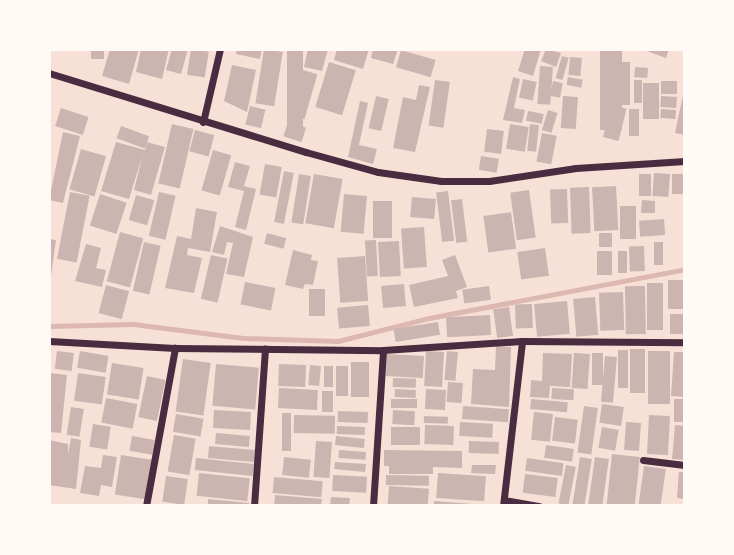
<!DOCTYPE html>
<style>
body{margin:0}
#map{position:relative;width:734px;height:555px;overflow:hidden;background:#f7e1d7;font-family:"Roboto Condensed",sans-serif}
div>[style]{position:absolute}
.stream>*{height:5px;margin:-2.5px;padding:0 2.5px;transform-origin:2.5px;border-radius:2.5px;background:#dcb8b0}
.building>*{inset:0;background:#ccb4b1;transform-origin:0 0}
.minor>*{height:7px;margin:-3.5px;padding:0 3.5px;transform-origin:3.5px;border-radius:3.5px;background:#4a2c40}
span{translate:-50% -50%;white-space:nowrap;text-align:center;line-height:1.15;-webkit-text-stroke:6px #fffaf5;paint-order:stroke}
.frame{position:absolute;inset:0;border:51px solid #fffaf5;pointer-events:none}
</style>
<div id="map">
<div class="stream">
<i style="left:49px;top:326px;width:84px;rotate:-1.4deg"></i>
<i style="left:133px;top:324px;width:111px;rotate:7.3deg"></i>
<i style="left:243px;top:338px;width:95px;rotate:1.8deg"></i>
<i style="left:338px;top:341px;width:94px;rotate:-14.2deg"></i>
<i style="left:429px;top:318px;width:261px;rotate:-10.8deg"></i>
</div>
<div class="building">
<i style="left:91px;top:49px;width:13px;height:10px"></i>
<i style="clip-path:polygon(110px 49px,139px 49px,129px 84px,102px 76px)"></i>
<i style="clip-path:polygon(141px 49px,169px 49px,162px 79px,136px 72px)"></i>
<i style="clip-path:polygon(172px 49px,188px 49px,181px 74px,166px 70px)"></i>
<i style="left:191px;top:49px;width:18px;height:26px;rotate:9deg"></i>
<i style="clip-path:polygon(237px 49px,262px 49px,260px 59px,236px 54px)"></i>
<i style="left:264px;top:49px;width:19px;height:55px;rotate:9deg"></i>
<i style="left:287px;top:49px;width:16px;height:84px"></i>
<i style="clip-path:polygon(308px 49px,328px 49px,322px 71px,304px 67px)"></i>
<i style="clip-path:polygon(337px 49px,369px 49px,363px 69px,334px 60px)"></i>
<i style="clip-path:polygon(373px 49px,398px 49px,393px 64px,371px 58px)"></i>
<i style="clip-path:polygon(525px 49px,541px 49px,533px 76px,518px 71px)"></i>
<i style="clip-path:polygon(546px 49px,561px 53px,556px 67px,541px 61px)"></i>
<i style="left:600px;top:49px;width:22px;height:81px"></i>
<i style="clip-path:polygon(641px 49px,669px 49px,666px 58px)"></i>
<i style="left:401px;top:50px;width:36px;height:18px;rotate:16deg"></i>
<i style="left:562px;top:56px;width:7px;height:23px;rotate:16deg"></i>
<i style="left:570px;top:57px;width:12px;height:18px;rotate:5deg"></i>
<i style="left:329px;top:62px;width:28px;height:47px;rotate:17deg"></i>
<i style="left:620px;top:62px;width:10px;height:43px"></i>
<i style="clip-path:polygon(232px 65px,256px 70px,247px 112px,224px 101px)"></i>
<i style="left:540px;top:66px;width:13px;height:38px;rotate:4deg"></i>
<i style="left:635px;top:67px;width:13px;height:10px;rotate:4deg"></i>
<i style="left:303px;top:70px;width:15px;height:47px;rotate:16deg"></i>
<i style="clip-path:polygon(513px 77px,520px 79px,514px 108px,525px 110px,522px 123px,503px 120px)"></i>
<i style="left:568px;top:77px;width:15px;height:8px;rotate:11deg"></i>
<i style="left:523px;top:79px;width:14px;height:19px;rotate:12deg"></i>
<i style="left:435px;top:80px;width:15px;height:46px;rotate:8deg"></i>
<i style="left:634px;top:80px;width:8px;height:23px"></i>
<i style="left:553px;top:81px;width:10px;height:15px;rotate:11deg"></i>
<i style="left:661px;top:81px;width:16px;height:13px"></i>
<i style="left:643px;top:83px;width:16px;height:36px"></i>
<i style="clip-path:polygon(419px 85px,430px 87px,415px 152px,393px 148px,403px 97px,416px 100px)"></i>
<i style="clip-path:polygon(684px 90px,685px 90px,685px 135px,675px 133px)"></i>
<i style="left:376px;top:96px;width:13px;height:33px;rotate:13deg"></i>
<i style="left:563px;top:96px;width:15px;height:32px;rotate:4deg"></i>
<i style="left:661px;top:96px;width:16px;height:11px;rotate:4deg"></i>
<i style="clip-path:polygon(360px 101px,368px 103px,359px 145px,377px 149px,373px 164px,348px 157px)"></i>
<i style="left:611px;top:105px;width:16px;height:33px;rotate:14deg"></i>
<i style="left:250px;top:106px;width:16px;height:19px;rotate:14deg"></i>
<i style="left:61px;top:108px;width:29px;height:19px;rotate:18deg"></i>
<i style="left:629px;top:109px;width:10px;height:27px"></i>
<i style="left:661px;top:109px;width:15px;height:9px;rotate:4deg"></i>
<i style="left:548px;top:110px;width:10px;height:21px;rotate:17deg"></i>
<i style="left:528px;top:111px;width:16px;height:10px;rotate:11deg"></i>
<i style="left:288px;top:122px;width:19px;height:15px;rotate:18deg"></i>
<i style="left:172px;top:124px;width:22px;height:61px;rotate:13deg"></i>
<i style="left:510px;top:124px;width:19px;height:25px;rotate:9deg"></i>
<i style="left:530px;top:124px;width:9px;height:27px;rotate:6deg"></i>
<i style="left:121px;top:126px;width:30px;height:13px;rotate:20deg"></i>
<i style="left:487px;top:129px;width:17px;height:23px;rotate:7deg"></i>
<i style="left:195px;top:130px;width:20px;height:22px;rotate:15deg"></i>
<i style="clip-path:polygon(63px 132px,80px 136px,63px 203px,49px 200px)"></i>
<i style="left:542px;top:133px;width:15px;height:29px;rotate:11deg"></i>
<i style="clip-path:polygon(116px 142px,145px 150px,147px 142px,165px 147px,151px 195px,134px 190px,143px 154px,129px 199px,101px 191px)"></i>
<i style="left:81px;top:149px;width:26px;height:42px;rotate:16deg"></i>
<i style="left:213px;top:150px;width:19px;height:42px;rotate:16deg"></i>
<i style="left:481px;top:156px;width:18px;height:14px;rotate:9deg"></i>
<i style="clip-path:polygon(235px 162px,250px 166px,244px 186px,256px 189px,246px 230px,235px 227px,244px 191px,228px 187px)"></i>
<i style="left:265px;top:164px;width:17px;height:31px;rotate:10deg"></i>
<i style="left:284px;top:171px;width:10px;height:52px;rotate:11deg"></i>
<i style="left:654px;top:173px;width:16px;height:23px;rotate:4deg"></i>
<i style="left:299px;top:174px;width:12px;height:49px;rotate:9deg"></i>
<i style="left:314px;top:174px;width:29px;height:50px;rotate:10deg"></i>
<i style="left:639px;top:174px;width:12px;height:22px"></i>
<i style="left:672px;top:174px;width:13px;height:20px"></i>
<i style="left:616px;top:186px;width:44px;height:24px;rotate:87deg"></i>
<i style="left:589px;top:187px;width:46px;height:19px;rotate:88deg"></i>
<i style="left:567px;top:189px;width:34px;height:17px;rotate:88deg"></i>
<i style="left:529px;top:190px;width:48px;height:19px;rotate:82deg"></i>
<i style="left:448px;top:191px;width:50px;height:12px;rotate:83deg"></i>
<i style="left:70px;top:192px;width:20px;height:68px;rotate:11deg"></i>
<i style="left:159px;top:192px;width:17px;height:45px;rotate:13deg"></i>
<i style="left:100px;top:194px;width:28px;height:33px;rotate:18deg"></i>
<i style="left:344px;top:194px;width:23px;height:38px;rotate:5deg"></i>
<i style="left:136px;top:195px;width:19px;height:26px;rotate:16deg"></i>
<i style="left:412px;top:197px;width:24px;height:20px;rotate:5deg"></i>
<i style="left:462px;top:199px;width:43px;height:11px;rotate:83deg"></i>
<i style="clip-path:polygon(642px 200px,655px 201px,655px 213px,641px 213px)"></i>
<i style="left:373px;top:201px;width:19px;height:37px"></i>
<i style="left:620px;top:206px;width:16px;height:33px"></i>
<i style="clip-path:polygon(196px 208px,217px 212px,210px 252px,188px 248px,187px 255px,202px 258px,194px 293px,165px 288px,177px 236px,191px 239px)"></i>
<i style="left:511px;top:212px;width:37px;height:28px;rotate:82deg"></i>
<i style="left:664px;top:219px;width:16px;height:25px;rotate:86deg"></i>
<i style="clip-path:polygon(220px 226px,253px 237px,244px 277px,226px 274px,233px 243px,227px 242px,224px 255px,212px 252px)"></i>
<i style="left:424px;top:227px;width:40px;height:23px;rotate:86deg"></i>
<i style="left:120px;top:232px;width:24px;height:51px;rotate:15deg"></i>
<i style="left:267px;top:233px;width:20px;height:11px;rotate:15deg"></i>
<i style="left:612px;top:233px;width:14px;height:13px;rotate:90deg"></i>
<i style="clip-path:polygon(49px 239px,56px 240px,51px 276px,49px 276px)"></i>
<i style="left:376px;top:240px;width:36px;height:11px;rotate:87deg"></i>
<i style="left:399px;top:241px;width:35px;height:21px;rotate:87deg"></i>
<i style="left:144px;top:242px;width:17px;height:50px;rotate:13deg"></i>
<i style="left:654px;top:242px;width:9px;height:23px"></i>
<i style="clip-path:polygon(86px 244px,101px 248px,96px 268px,106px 270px,102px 287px,75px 281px)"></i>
<i style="left:644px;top:246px;width:25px;height:15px;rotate:88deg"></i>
<i style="left:545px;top:248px;width:28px;height:28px;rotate:82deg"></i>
<i style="clip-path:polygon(293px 250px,312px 255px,311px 260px,318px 261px,313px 285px,305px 284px,303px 289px,285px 285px)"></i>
<i style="left:597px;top:251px;width:15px;height:24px"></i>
<i style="left:618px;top:251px;width:9px;height:22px"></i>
<i style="left:211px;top:255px;width:17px;height:45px;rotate:13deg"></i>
<i style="clip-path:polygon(455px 255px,467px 287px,456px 291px,458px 298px,414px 307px,409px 285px,448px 276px,442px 260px)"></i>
<i style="left:365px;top:256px;width:45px;height:28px;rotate:86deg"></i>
<i style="left:685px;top:280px;width:29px;height:17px;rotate:90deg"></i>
<i style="left:245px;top:282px;width:31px;height:23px;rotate:11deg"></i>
<i style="left:647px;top:283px;width:16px;height:47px"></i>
<i style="left:404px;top:284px;width:22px;height:23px;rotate:85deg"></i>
<i style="left:106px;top:285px;width:24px;height:29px;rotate:15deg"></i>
<i style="left:489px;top:286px;width:14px;height:27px;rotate:82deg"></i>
<i style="left:645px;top:286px;width:48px;height:20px;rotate:89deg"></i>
<i style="left:309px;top:289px;width:16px;height:27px"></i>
<i style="left:623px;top:292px;width:38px;height:24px;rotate:88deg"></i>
<i style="left:595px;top:297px;width:38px;height:22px;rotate:85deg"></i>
<i style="left:567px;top:301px;width:33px;height:33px;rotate:85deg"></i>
<i style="left:532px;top:304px;width:24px;height:17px;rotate:88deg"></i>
<i style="left:368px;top:305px;width:21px;height:31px;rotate:85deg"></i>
<i style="left:509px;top:307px;width:29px;height:16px;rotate:82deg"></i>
<i style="left:670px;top:314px;width:15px;height:20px"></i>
<i style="left:490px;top:315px;width:20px;height:44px;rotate:87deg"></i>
<i style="left:438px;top:322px;width:13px;height:45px;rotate:81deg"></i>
<i style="clip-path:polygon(496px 346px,511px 347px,509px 407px,471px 404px,473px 369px,495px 370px)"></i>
<i style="left:630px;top:349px;width:15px;height:44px"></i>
<i style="left:618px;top:350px;width:10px;height:38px"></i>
<i style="left:57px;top:351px;width:17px;height:18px;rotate:7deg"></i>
<i style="left:80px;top:351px;width:29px;height:17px;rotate:10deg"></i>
<i style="left:426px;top:351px;width:18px;height:35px;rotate:3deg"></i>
<i style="left:447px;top:351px;width:11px;height:29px;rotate:5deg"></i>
<i style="left:648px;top:351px;width:22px;height:53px"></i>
<i style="clip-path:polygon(674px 352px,685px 352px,685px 397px,671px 396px)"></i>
<i style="clip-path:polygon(543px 353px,572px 354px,570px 387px,550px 386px,549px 398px,530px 397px,531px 380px,542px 381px)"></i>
<i style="left:574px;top:353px;width:16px;height:35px;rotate:4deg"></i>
<i style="left:592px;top:353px;width:11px;height:32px"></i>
<i style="left:387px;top:354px;width:37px;height:22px;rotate:3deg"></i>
<i style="left:605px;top:356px;width:12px;height:46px;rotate:5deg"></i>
<i style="left:183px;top:359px;width:28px;height:53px;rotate:8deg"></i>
<i style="left:351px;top:362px;width:18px;height:35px"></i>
<i style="left:112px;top:363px;width:32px;height:32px;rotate:9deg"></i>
<i style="left:216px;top:364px;width:43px;height:42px;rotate:5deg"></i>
<i style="left:279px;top:364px;width:27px;height:22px;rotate:2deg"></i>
<i style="left:310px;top:365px;width:11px;height:20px;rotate:5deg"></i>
<i style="left:324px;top:366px;width:9px;height:21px"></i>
<i style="left:336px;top:366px;width:12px;height:30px"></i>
<i style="clip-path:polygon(49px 373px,67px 375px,61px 433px,49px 432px)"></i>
<i style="left:78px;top:373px;width:28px;height:28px;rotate:8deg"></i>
<i style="left:147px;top:376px;width:19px;height:42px;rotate:12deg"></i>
<i style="left:393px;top:378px;width:23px;height:9px;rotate:2deg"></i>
<i style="left:448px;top:382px;width:15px;height:20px;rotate:4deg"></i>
<i style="left:279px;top:388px;width:39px;height:20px;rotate:3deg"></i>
<i style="left:552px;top:388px;width:22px;height:11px;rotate:3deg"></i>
<i style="left:395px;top:389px;width:21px;height:8px;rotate:3deg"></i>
<i style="left:426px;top:389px;width:20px;height:20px;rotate:3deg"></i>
<i style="left:322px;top:391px;width:11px;height:21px"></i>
<i style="left:106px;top:398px;width:32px;height:25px;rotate:11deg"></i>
<i style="left:391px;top:399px;width:26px;height:9px"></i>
<i style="left:531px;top:399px;width:37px;height:10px;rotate:5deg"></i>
<i style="left:674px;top:399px;width:11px;height:23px"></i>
<i style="left:602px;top:404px;width:22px;height:19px;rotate:8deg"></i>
<i style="left:463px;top:406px;width:46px;height:13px;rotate:4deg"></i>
<i style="left:584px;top:406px;width:14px;height:47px;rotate:8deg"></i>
<i style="left:71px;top:407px;width:13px;height:28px;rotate:9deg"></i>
<i style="left:214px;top:410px;width:37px;height:18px;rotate:3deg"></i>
<i style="left:393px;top:410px;width:22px;height:14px;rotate:3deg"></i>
<i style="left:338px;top:411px;width:30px;height:11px;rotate:2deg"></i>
<i style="left:534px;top:412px;width:19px;height:28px;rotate:6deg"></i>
<i style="left:282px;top:413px;width:9px;height:38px"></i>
<i style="left:176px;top:414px;width:28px;height:18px;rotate:10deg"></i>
<i style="left:294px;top:415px;width:41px;height:18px;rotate:1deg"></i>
<i style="left:649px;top:415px;width:21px;height:39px;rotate:3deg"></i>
<i style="left:424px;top:416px;width:24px;height:7px;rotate:2deg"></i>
<i style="left:555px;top:417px;width:23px;height:24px;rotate:7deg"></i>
<i style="left:460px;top:422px;width:33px;height:14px;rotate:3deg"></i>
<i style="left:626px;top:422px;width:15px;height:28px;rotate:4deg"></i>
<i style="left:93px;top:424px;width:18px;height:23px;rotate:9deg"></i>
<i style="left:425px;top:425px;width:29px;height:19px;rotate:2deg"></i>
<i style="clip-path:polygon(675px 425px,685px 426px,685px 460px,672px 459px)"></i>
<i style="left:337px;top:426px;width:28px;height:8px;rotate:2deg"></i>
<i style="left:391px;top:427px;width:29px;height:18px"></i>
<i style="left:602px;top:427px;width:17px;height:21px;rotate:10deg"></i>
<i style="left:216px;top:433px;width:34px;height:11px;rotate:5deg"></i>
<i style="left:174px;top:435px;width:22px;height:37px;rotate:10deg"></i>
<i style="left:132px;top:436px;width:23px;height:15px;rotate:10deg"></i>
<i style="left:336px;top:436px;width:29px;height:9px;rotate:6deg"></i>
<i style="clip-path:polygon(71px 438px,81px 440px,76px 489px,49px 485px,49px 440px,68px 444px,68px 454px)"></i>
<i style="left:316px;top:441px;width:16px;height:36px;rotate:4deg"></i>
<i style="left:469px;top:441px;width:30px;height:12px;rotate:2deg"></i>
<i style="left:546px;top:445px;width:28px;height:13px;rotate:8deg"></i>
<i style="left:209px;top:446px;width:46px;height:12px;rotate:5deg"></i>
<i style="left:339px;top:450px;width:27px;height:8px;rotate:4deg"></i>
<i style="clip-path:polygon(384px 450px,462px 451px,462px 468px,433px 467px,433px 474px,389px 474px,389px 466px,384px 466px)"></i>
<i style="left:612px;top:454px;width:28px;height:52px;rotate:6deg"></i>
<i style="clip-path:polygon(103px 455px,117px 457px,112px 487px,101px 485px,99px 496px,80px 493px,85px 466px,101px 468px)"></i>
<i style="left:121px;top:455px;width:31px;height:40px;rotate:9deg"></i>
<i style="left:284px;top:457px;width:27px;height:18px;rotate:6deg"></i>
<i style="left:580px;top:457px;width:12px;height:49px;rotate:9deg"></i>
<i style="left:595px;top:457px;width:14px;height:49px;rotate:8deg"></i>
<i style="left:196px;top:458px;width:58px;height:12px;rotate:6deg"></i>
<i style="left:527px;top:458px;width:37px;height:13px;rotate:8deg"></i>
<i style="clip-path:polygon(335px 462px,366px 464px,365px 472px,334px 469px)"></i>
<i style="clip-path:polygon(472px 465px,496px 465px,495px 474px,471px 473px)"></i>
<i style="left:566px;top:465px;width:10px;height:39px;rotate:11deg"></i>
<i style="left:644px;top:466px;width:22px;height:40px;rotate:8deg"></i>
<i style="clip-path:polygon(679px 472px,685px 472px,685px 499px,677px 498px)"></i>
<i style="left:199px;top:473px;width:51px;height:23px;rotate:6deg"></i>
<i style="left:438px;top:473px;width:48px;height:25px;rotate:4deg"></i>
<i style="left:525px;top:474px;width:33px;height:19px;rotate:7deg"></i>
<i style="left:333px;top:475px;width:34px;height:16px;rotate:3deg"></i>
<i style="left:386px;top:475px;width:43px;height:10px;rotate:1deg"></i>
<i style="left:166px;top:476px;width:22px;height:26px;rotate:8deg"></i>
<i style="left:274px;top:477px;width:49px;height:16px;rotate:5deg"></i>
<i style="left:389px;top:486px;width:40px;height:19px;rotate:4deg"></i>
<i style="clip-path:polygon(275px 495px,322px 499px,321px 506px,274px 506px)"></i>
<i style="clip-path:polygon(331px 497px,350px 498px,349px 506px,330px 506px)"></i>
<i style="clip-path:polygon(208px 499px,249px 503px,249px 506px,208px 506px)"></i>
<i style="clip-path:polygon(434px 501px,473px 504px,473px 506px,434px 506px)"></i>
</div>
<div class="minor">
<i style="left:49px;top:73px;width:269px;rotate:17.1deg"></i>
<i style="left:306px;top:152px;width:75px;rotate:15.5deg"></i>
<i style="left:378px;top:172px;width:64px;rotate:8.1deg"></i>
<i style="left:441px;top:181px;width:48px"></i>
<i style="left:489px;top:181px;width:88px;rotate:-8.5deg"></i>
<i style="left:576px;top:168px;width:109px;rotate:-3.7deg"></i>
<i style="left:203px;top:122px;width:75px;rotate:-76.9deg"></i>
<i style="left:49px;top:341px;width:126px;rotate:3.2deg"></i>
<i style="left:175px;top:348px;width:208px;rotate:0.6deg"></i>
<i style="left:383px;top:350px;width:139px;rotate:-3.7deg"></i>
<i style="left:522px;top:341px;width:163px;rotate:0.4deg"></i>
<i style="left:643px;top:460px;width:42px;rotate:6.8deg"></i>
<i style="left:504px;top:500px;width:36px;rotate:10deg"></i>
<i style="left:146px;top:506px;width:161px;rotate:-79.6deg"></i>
<i style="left:254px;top:506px;width:158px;rotate:-86deg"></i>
<i style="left:373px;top:506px;width:156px;rotate:-86.3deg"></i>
<i style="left:503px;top:506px;width:166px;rotate:-83.4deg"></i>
</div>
<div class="frame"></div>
</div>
